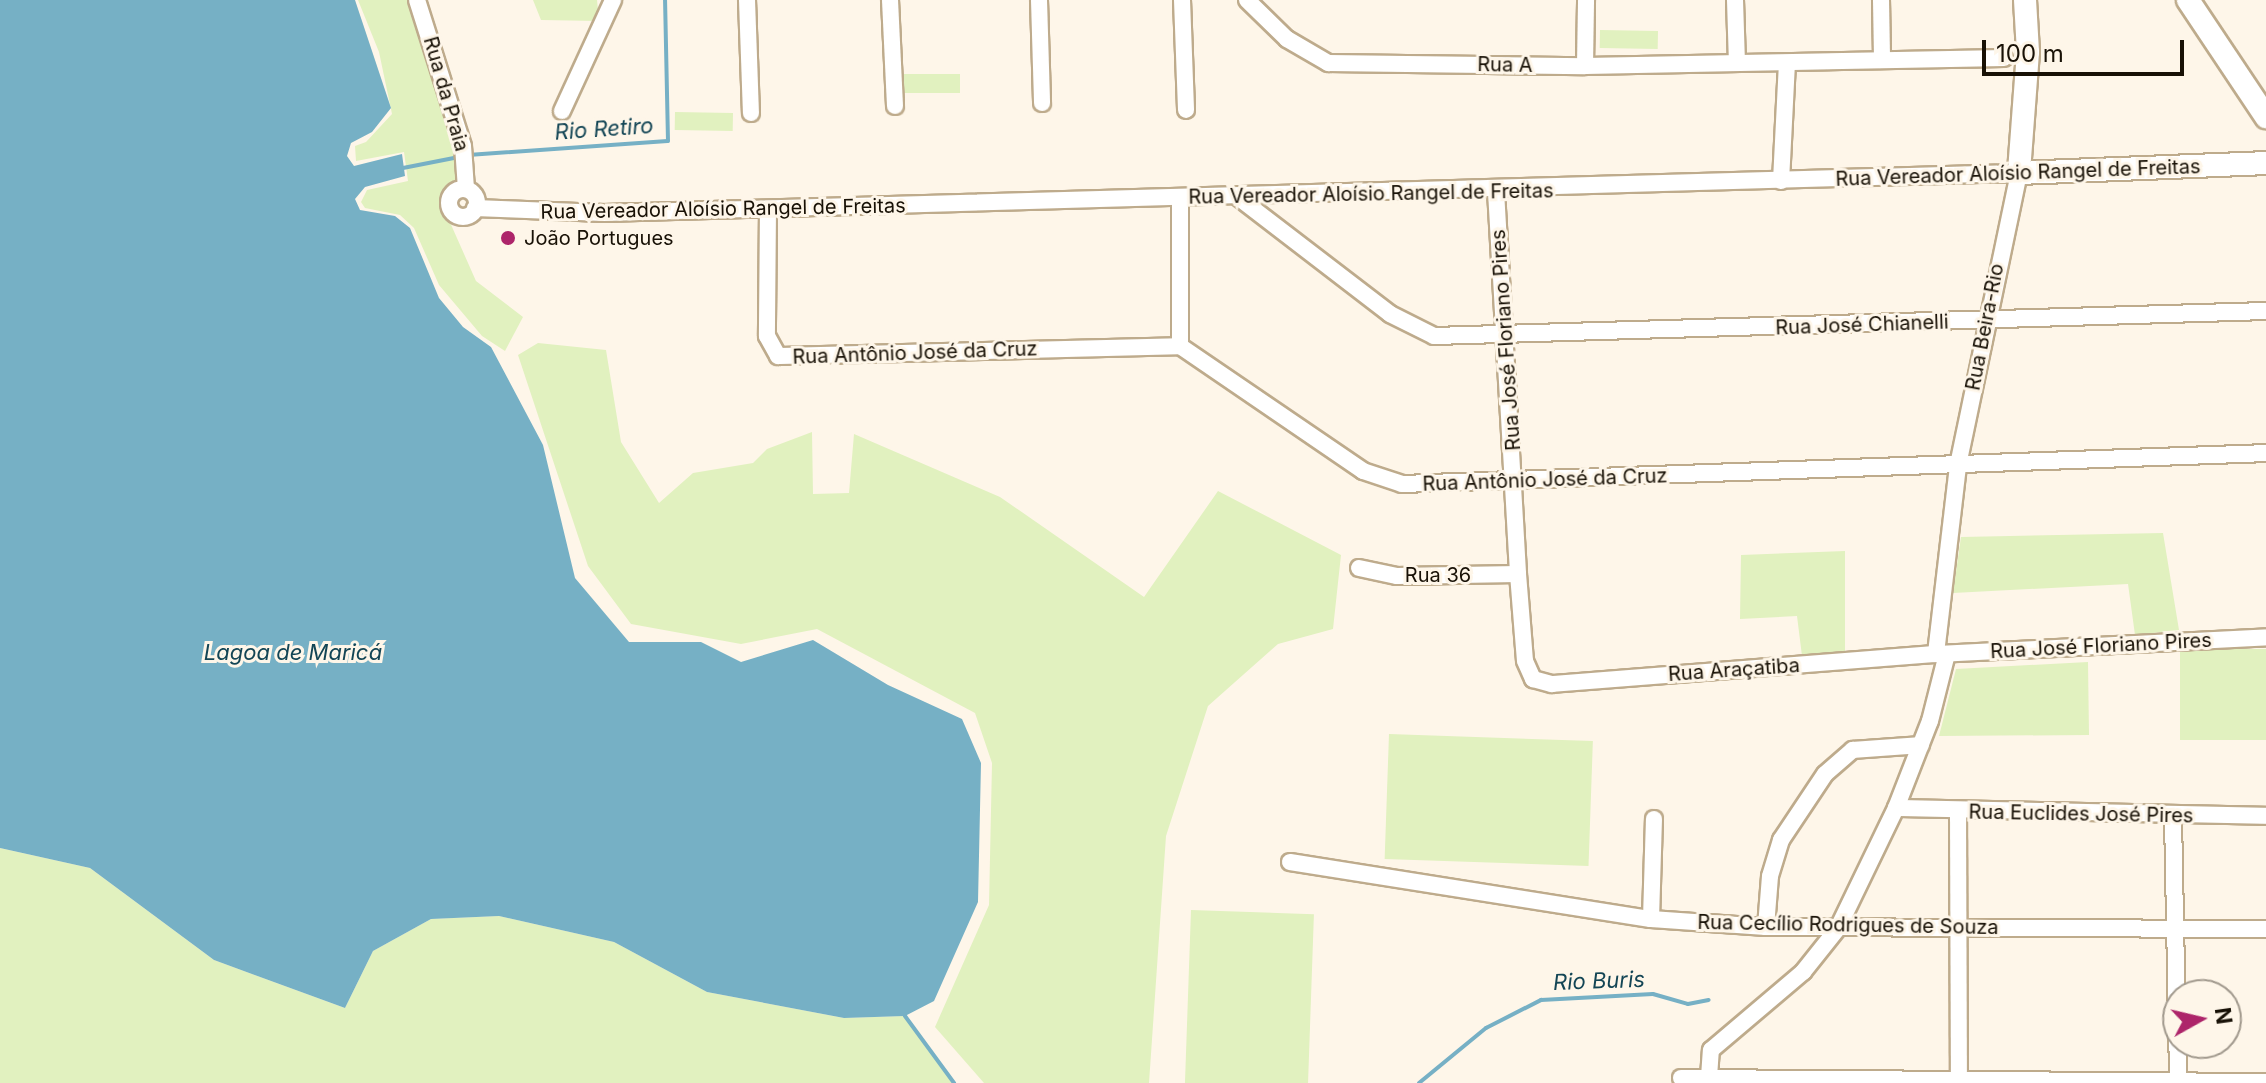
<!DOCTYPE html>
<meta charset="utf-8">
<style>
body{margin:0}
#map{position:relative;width:2266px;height:1083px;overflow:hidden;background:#fef6e9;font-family:Inter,sans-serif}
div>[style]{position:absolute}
.green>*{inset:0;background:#e1f1bf;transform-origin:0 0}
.water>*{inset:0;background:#76b0c5}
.stream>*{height:4px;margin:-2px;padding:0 2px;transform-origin:2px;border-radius:2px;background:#76b0c5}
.roads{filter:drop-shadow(2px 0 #beab8c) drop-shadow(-2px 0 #beab8c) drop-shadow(0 2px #beab8c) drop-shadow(0 -2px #beab8c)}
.street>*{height:16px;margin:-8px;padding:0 8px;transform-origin:8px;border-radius:8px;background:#fff}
.street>.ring{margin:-8px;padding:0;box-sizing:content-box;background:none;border:16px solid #fff;border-radius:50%}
.secondary>*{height:22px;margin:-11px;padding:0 11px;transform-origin:11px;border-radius:11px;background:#fff}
.dots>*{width:22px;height:22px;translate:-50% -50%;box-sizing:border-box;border:4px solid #fef6e9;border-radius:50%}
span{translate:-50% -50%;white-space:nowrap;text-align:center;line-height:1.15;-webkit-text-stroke:6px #fef6e9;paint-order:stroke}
.street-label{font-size:20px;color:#181106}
.poi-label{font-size:20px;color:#181106}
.left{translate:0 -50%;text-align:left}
.water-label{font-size:22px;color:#134555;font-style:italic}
.north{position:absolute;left:2162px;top:979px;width:80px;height:80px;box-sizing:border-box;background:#fef6e9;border:2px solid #a29a8e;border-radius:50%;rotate:82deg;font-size:22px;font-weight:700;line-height:32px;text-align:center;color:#181106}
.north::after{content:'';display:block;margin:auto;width:28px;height:36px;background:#ad256a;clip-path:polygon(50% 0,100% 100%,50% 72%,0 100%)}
.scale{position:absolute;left:1982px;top:40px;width:202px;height:36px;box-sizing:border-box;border:4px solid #181106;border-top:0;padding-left:10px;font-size:24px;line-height:28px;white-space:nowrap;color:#181106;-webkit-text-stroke:6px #fef6e9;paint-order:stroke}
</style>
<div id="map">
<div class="green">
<i style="clip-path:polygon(358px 0,411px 0,461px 172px,441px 202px,476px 281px,523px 317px,505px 351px,482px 336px,439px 285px,414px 228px,400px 215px,365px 208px,361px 202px,367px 190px,408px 181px,404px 152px,356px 161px,355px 146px,366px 142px,392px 114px,379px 52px)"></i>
<i style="clip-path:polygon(533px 0,597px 0,599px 21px,541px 20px)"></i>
<i style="left:1600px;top:30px;width:58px;height:18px;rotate:1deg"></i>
<i style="left:960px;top:74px;width:19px;height:57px;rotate:90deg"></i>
<i style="left:675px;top:112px;width:58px;height:18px;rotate:1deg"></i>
<i style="clip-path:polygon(538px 343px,606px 350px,621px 442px,659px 503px,693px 473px,753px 463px,767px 449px,812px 432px,813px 494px,849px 493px,854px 434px,1000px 497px,1144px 597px,1218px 491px,1341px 555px,1333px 629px,1278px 644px,1208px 706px,1166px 836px,1149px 1083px,984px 1083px,935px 1027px,989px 905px,992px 763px,975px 713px,817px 629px,741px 644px,631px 624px,588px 566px,518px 355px)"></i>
<i style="clip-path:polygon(2163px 533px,2179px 630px,2135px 635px,2128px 584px,1953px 593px,1961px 537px)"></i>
<i style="clip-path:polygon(1845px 551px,1845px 651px,1802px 656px,1797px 616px,1740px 619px,1741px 555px)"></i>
<i style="left:2266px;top:649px;width:91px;height:86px;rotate:90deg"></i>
<i style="clip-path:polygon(2088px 662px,2089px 735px,1939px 736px,1956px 669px)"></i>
<i style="left:1389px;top:734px;width:204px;height:125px;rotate:2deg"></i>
<i style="clip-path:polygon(0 848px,90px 868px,214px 960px,345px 1008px,373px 951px,431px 919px,499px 916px,614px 942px,707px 992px,844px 1018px,905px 1016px,954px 1083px,0 1083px)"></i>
<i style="left:1191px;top:910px;width:123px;height:173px;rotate:2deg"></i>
</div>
<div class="water">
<i style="clip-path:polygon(0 0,355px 0,391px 108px,372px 132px,351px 143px,347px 156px,354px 166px,402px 154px,405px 176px,365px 187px,355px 199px,360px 210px,395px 216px,410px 228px,439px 298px,463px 327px,491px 347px,543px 445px,575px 578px,629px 642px,701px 642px,741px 662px,813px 640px,888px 685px,962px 719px,981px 763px,978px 902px,934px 1001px,905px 1016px,844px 1018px,707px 992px,614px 942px,499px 916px,431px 919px,373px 951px,345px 1008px,214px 960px,90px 868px,0 848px)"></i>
</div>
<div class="stream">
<i style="left:468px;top:155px;width:200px;rotate:-4deg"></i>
<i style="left:668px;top:141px;width:141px;rotate:-91.2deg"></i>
<i style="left:403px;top:168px;width:57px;rotate:-11.1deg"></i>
<i style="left:905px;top:1016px;width:83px;rotate:53.8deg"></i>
<i style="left:1419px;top:1083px;width:87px;rotate:-39.4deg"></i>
<i style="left:1486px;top:1028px;width:62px;rotate:-27deg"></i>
<i style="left:1541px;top:1000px;width:112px;rotate:-3.1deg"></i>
<i style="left:1653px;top:994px;width:36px;rotate:16deg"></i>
<i style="left:1688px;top:1004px;width:21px;rotate:-11deg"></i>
</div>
<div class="roads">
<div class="street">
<i style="left:417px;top:0;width:153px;rotate:72.5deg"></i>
<i style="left:463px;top:146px;width:43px;rotate:86deg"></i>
<i style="left:747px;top:0;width:113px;rotate:88deg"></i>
<i style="left:890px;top:0;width:106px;rotate:87.3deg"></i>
<i style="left:1039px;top:0;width:103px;rotate:88.3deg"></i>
<i style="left:1182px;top:0;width:110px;rotate:87.9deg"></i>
<i style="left:1247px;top:0;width:56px;rotate:44.3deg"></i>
<i style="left:1287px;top:39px;width:48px;rotate:30.3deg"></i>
<i style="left:1328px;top:63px;width:257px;rotate:0.7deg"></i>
<i style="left:1585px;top:66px;width:419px;rotate:-1.1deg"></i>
<i style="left:1735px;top:0;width:62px;rotate:88.2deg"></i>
<i style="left:1881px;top:0;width:60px;rotate:89deg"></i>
<i style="left:1585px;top:66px;width:66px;rotate:-89.1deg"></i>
<i style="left:562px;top:111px;width:122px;rotate:-65.3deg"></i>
<i style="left:1781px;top:181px;width:118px;rotate:-87.1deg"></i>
<i class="ring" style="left:449px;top:189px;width:12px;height:12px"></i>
<i style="left:1496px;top:191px;width:384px;rotate:86.7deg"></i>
<i style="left:1518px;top:574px;width:87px;rotate:85.4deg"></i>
<i style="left:1525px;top:661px;width:20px;rotate:66deg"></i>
<i style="left:1533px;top:679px;width:20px;rotate:15deg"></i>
<i style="left:1552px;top:684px;width:385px;rotate:-4.5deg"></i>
<i style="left:1936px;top:654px;width:330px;rotate:-2.9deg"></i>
<i style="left:1239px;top:198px;width:190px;rotate:37.5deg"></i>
<i style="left:1390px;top:314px;width:49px;rotate:26.6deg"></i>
<i style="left:1434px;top:336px;width:832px;rotate:-1.72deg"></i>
<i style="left:475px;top:208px;width:129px;rotate:2.2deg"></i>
<i style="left:604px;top:213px;width:1416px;rotate:-1.62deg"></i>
<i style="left:2019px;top:173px;width:299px;rotate:101.8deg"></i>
<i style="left:1958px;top:466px;width:189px;rotate:96.7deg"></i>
<i style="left:768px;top:209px;width:127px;rotate:90.5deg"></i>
<i style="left:767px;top:336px;width:23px;rotate:61deg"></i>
<i style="left:778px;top:356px;width:402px;rotate:-1.4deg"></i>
<i style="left:1180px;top:346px;width:222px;rotate:34.3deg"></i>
<i style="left:1363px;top:471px;width:41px;rotate:18.4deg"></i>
<i style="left:1402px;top:484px;width:865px;rotate:-2.05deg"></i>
<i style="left:1180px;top:346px;width:147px;rotate:-90deg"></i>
<i style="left:1359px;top:568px;width:39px;rotate:12deg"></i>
<i style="left:1397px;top:576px;width:121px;rotate:-0.9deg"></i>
<i style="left:1896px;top:808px;width:370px;rotate:1.2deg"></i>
<i style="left:1958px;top:812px;width:266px;rotate:89.8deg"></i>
<i style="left:2173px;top:816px;width:265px;rotate:88.9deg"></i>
<i style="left:1290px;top:862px;width:365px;rotate:9deg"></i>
<i style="left:1651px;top:919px;width:115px;rotate:4deg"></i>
<i style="left:1766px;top:927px;width:500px;rotate:0.23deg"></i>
<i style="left:1651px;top:919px;width:100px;rotate:-88.3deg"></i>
<i style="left:1766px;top:927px;width:51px;rotate:-85.5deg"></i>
<i style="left:1770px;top:876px;width:38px;rotate:-73deg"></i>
<i style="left:1781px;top:840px;width:79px;rotate:-56.3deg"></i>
<i style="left:1825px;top:774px;width:37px;rotate:-41deg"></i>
<i style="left:1853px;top:750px;width:68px;rotate:-4.2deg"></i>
<i style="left:1709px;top:1077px;width:27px;rotate:-86deg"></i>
<i style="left:1711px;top:1050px;width:121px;rotate:-40.3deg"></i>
<i style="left:1803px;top:972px;width:56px;rotate:-51.5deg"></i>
<i style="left:1838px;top:928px;width:133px;rotate:-64.2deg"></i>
<i style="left:1896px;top:808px;width:93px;rotate:-68.7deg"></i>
<i style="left:1930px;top:721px;width:69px;rotate:-75.8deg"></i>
<i style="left:1681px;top:1078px;width:585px;rotate:0.39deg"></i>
</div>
<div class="secondary">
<i style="left:2025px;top:0;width:52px;rotate:86.7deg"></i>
<i style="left:2028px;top:52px;width:121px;rotate:94.3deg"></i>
<i style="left:2019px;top:173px;width:247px;rotate:-2.3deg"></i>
<i style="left:2188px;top:0;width:141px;rotate:56.3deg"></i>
</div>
</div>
<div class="dots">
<i style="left:508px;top:238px;background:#ad256a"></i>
</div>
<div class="street-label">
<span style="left:1505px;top:65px;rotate:1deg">Rua A</span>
<span style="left:446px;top:94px;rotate:74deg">Rua da Praia</span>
<span style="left:2018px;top:173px;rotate:-2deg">Rua Vereador Aloísio Rangel de Freitas</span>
<span style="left:1371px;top:194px;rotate:-1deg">Rua Vereador Aloísio Rangel de Freitas</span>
<span style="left:723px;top:209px;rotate:-1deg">Rua Vereador Aloísio Rangel de Freitas</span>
<span style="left:1862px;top:325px;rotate:-2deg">Rua José Chianelli</span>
<span style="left:1985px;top:327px;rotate:-79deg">Rua Beira-Rio</span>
<span style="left:1506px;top:340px;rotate:-94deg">Rua José Floriano Pires</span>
<span style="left:915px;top:353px;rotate:-2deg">Rua Antônio José da Cruz</span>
<span style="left:1545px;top:480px;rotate:-2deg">Rua Antônio José da Cruz</span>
<span style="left:1438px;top:575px">Rua 36</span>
<span style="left:2101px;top:646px;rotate:-3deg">Rua José Floriano Pires</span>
<span style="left:1734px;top:670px;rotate:-4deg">Rua Araçatiba</span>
<span style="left:2081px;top:814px;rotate:1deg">Rua Euclides José Pires</span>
<span style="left:1848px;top:925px;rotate:1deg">Rua Cecílio Rodrigues de Souza</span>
</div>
<div class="poi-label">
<span class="left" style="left:524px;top:238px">João Portugues</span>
</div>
<div class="water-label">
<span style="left:604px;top:129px;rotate:-4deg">Rio Retiro</span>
<span style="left:293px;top:653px">Lagoa de Maricá</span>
<span style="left:1599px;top:981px;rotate:-2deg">Rio Buris</span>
</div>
<div class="north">N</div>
<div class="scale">100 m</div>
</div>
